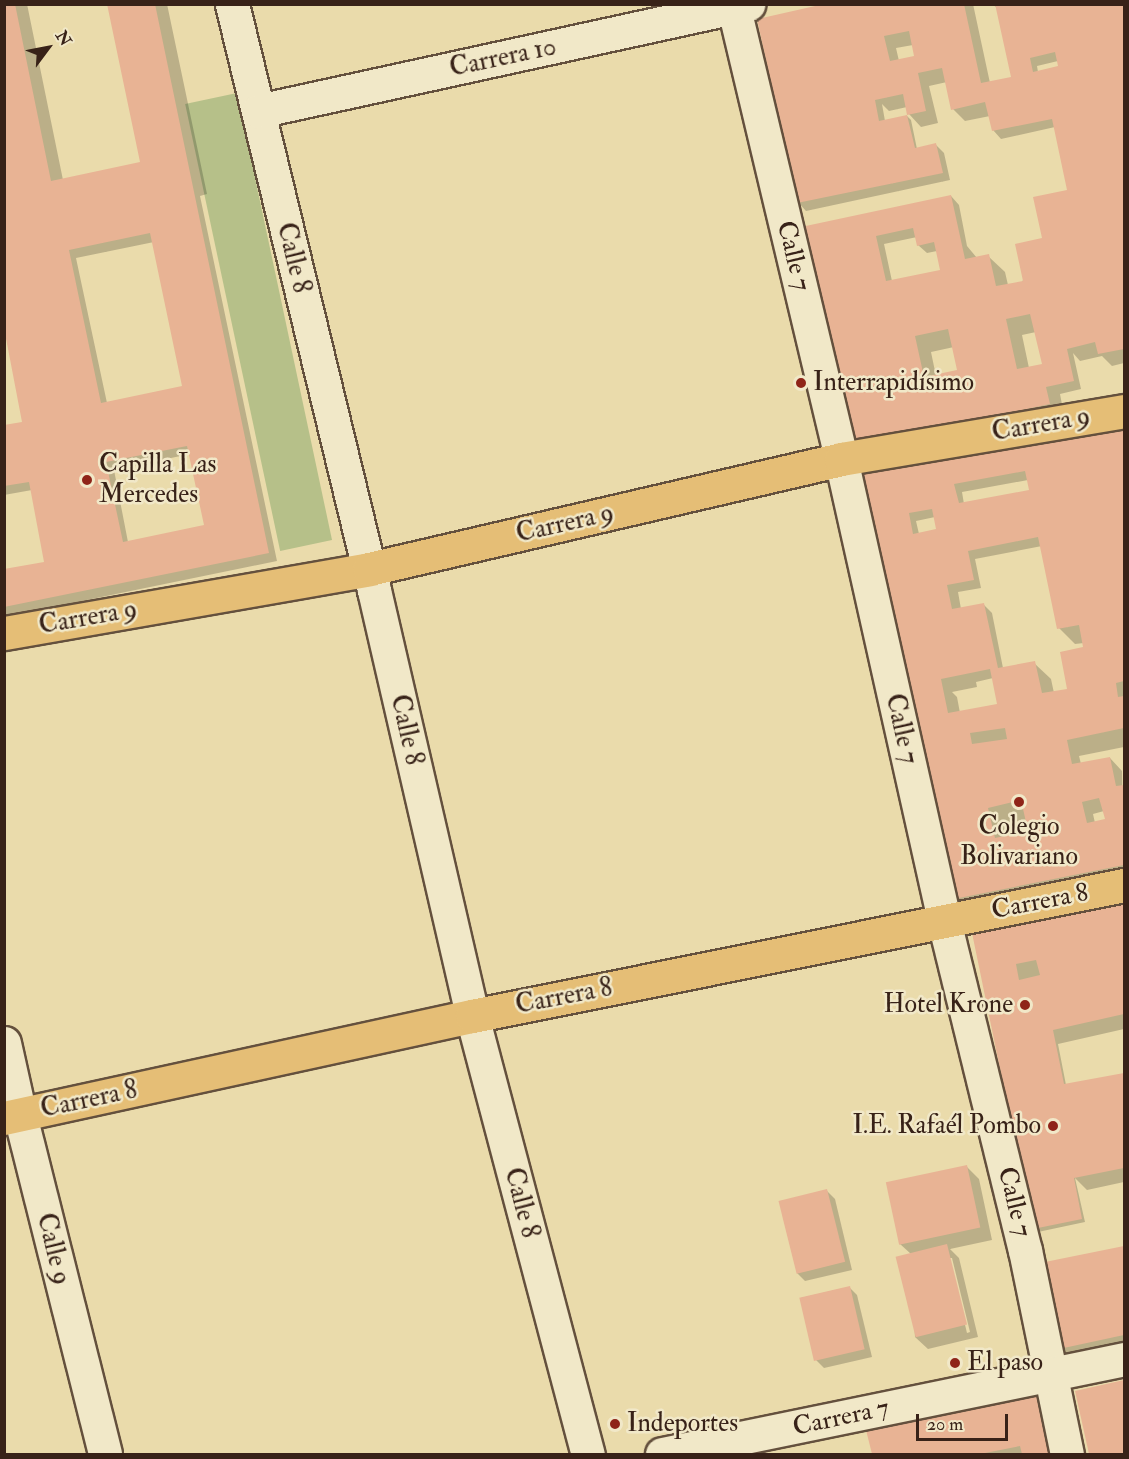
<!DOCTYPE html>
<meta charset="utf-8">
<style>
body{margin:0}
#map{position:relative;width:1129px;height:1459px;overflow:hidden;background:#eadbab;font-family:"IM FELL Double Pica",serif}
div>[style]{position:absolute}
.green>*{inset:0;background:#b6c089;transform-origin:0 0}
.shadow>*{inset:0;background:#0003}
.building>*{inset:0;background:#e8b394;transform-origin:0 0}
.roads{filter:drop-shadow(2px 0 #64503d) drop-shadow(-2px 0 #64503d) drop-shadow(0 2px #64503d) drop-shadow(0 -2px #64503d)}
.minor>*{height:33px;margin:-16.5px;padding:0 16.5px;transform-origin:16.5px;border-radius:16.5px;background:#f1e8c8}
.major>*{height:33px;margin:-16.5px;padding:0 16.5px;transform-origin:16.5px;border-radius:16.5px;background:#e5be76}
.dots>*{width:16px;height:16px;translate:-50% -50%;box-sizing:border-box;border:3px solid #f1e8c8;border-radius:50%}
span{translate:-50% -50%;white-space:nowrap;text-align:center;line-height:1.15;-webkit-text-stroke:5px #f1e8c8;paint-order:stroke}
.street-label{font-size:26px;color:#382218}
.poi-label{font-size:26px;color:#382218}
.left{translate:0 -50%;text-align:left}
.right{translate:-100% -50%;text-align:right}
.frame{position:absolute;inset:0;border:6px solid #382218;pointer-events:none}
.north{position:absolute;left:18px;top:18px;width:60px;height:60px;-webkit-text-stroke:4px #f1e8c8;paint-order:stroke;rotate:58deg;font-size:16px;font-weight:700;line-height:24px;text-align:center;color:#382218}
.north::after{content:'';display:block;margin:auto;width:21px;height:27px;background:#382218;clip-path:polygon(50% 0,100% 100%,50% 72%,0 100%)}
.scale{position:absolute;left:916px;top:1414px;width:92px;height:27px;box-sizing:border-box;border:3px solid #382218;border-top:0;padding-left:8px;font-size:18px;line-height:21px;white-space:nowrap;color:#382218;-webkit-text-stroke:4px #f1e8c8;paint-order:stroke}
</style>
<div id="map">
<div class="green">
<i style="left:237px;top:93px;width:457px;height:53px;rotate:78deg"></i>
</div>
<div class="shadow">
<i style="clip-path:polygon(evenodd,4px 4px,27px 4px,63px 180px,142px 164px,109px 4px,167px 4px,207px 194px,200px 196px,277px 561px,4px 617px,4px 571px,46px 563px,32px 490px,4px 495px,4px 427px,24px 423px,4px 326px,4px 189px,8px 188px,4px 171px,4px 4px,154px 242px,184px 387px,107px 403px,76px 258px,154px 242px,4px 4px,190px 454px,206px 526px,128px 542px,114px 470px,190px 454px)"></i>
<i style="clip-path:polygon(evenodd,832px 4px,973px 4px,990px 83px,1012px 78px,998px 8px,991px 4px,1124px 4px,1124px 363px,1112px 366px,1102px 356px,1080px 361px,1073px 353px,1081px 389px,1060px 394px,1065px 420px,937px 448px,802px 228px,951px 196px,959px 205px,967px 246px,977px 258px,988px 256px,1005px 272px,1008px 285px,1022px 282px,1069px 191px,1055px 127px,1001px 139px,993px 130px,990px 116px,965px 121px,953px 109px,947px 82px,929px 86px,938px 123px,921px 127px,909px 114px,907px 107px,889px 111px,882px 104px,885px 121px,907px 116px,911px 120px,917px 149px,936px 145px,944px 153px,950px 180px,806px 211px,798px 202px,832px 4px,913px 45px,916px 58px,899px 61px,896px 48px,913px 45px,832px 4px,1058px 61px,1059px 68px,1038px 72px,1037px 66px,1058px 61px,832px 4px,917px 237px,918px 245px,927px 253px,937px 251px,941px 271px,892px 281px,884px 244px,917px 237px,832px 4px,1036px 332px,1043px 365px,1029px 368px,1022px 335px,1036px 332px,832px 4px,954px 347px,959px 371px,936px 376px,931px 352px,954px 347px)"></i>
<i style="clip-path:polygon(evenodd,1124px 422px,1124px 747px,1079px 756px,1081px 764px,1110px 758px,1122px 771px,1124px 879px,966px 916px,950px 899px,859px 474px,1124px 422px,1028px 480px,1030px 491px,964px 504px,962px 492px,1028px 480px,1124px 422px,935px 517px,938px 531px,919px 534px,916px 521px,935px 517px,1124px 422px,1042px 546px,1059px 628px,1075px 644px,1084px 643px,1084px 648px,1069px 690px,1054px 693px,1051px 679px,1034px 663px,1003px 668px,992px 613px,984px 605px,961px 609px,958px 592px,981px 588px,975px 559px,1042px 546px,1124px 422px,993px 678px,999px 705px,960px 713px,957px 697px,952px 692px,977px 687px,976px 682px,993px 678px,1124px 422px,1104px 811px,1106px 820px,1095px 823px,1093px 814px,1104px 811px,1124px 422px,1027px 819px,1030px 832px,1007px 837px,1004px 824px,1027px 819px)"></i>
<i style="clip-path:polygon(1124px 899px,1124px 1029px,1058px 1044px,1066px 1085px,1124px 1075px,1124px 1182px,1087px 1190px,1075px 1178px,1085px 1222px,1038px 1232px,1035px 1228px,972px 930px)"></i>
<i style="clip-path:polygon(evenodd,967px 1167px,979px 1179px,992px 1240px,950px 1249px,959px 1258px,978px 1337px,928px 1349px,915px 1337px,911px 1254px,900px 1244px,967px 1167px,949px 1258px,952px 1258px,970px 1332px,967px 1333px,949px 1258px)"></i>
<i style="clip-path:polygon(827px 1191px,835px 1199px,852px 1270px,805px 1281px,797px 1273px)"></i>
<i style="clip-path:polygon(1124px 1248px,1124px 1350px,1068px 1356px,1060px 1348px,1089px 1255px)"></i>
<i style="clip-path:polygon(849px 1287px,857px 1295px,872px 1357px,824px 1368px,816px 1360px,801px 1298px)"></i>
<i style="clip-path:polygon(1124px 1382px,1124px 1454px,1091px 1454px,1077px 1392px)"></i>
<i style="clip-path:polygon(1068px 1409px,1078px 1454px,873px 1454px,868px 1431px)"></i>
</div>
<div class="building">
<i style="clip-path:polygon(evenodd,4px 4px,15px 4px,51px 181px,140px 162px,107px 4px,155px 4px,269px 553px,4px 607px,4px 569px,44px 562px,29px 482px,4px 486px,4px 425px,22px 422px,5px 333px,4px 4px,150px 233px,182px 386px,101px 403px,69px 250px,150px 233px,4px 4px,187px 446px,204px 525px,123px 542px,106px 462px,187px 446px)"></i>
<i style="clip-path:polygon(evenodd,824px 4px,964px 4px,981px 83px,1011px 77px,995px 4px,1124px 4px,1124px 349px,1098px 354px,1095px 342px,1067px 349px,1074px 381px,1046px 387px,1050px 404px,848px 447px,801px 227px,951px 195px,965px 259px,989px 254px,996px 286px,1023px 281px,1015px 244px,1042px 238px,1033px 197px,1067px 190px,1052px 119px,992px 131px,985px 102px,951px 110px,942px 68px,918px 73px,926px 111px,907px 115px,915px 148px,936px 143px,943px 173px,797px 203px,757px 19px,824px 4px,909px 31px,914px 56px,890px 61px,884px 36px,909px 31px,824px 4px,1055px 52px,1058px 66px,1033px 72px,1030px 58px,1055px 52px,824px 4px,903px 94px,907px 115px,879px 121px,875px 100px,903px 94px,824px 4px,913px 228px,917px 246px,934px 242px,940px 270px,886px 281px,876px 236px,913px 228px,824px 4px,1030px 314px,1042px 364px,1017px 369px,1006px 319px,1030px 314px,824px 4px,948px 329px,957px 370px,924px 377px,915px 336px,948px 329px)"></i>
<i style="clip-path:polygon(evenodd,1124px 420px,1124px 681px,1116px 683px,1118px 697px,1124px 696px,1124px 728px,1067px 740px,1072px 764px,1110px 757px,1116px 786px,1124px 785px,1124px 865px,949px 900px,858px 472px,1124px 420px,1025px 471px,1029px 490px,959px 503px,954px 484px,1025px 471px,1124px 420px,932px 509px,936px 529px,913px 534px,909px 513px,932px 509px,1124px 420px,1038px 537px,1057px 629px,1079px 625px,1083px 647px,1060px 652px,1067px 689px,1042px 693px,1035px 661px,998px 668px,984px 603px,952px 609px,947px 585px,974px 580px,968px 551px,1038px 537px,1124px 420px,990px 669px,997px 704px,948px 713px,941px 679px,990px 669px,1124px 420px,1005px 728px,1007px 739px,972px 744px,970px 733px,1005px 728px,1124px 420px,1099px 798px,1105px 819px,1087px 823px,1082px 802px,1099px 798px,1124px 420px,1021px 800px,1028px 831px,995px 838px,988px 808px,1021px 800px)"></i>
<i style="clip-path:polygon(evenodd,1124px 897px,1124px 1014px,1053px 1030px,1064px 1084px,1124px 1073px,1124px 1168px,1074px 1178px,1082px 1219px,1033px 1229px,971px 928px,1124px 897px,1036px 960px,1040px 975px,1019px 980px,1016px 964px,1036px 960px)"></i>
<i style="left:967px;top:1165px;width:64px;height:83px;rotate:78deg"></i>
<i style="left:827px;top:1189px;width:75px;height:50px;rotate:76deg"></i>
<i style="left:947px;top:1244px;width:83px;height:53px;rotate:76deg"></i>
<i style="clip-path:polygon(1124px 1246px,1124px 1335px,1059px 1349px,1040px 1263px)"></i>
<i style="left:850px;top:1286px;width:65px;height:52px;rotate:77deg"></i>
<i style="clip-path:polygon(1124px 1380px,1124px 1454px,1089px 1454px,1075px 1391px)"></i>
<i style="clip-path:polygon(1052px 1391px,1066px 1454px,1022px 1454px,1020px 1446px,980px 1454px,872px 1454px,866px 1430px)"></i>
</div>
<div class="roads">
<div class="minor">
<i style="left:232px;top:4px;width:603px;rotate:76.38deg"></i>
<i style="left:374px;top:590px;width:437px;rotate:77deg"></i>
<i style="left:472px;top:1016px;width:453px;rotate:75.2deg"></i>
<i style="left:733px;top:4px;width:468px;rotate:76.6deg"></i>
<i style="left:841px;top:459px;width:473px;rotate:77.4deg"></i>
<i style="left:944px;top:921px;width:339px;rotate:76.2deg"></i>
<i style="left:1025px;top:1250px;width:208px;rotate:78.4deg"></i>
<i style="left:258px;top:111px;width:502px;rotate:-12.32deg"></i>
<i style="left:4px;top:1043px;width:74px;rotate:77.5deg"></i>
<i style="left:20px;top:1115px;width:349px;rotate:75.9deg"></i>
<i style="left:662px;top:1454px;width:472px;rotate:-11.6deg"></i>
</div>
<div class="major">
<i style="left:4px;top:633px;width:371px;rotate:-9.9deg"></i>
<i style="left:369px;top:569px;width:485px;rotate:-13.1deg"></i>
<i style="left:841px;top:459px;width:287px;rotate:-9.6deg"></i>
<i style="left:4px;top:1118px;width:479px;rotate:-12.3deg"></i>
<i style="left:472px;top:1016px;width:665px;rotate:-11.36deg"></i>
</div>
</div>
<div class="dots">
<i style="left:801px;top:383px;background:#8f2418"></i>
<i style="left:87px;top:480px;background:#8f2418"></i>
<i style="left:1019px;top:802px;background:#8f2418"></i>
<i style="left:1025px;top:1005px;background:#8f2418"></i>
<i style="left:1053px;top:1126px;background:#8f2418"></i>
<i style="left:955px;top:1363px;background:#8f2418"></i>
<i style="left:615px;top:1424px;background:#8f2418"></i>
</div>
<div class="street-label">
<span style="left:503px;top:58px;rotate:-12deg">Carrera 10</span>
<span style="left:793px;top:256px;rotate:76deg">Calle 7</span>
<span style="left:293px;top:258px;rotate:76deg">Calle 8</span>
<span style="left:1041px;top:425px;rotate:-10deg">Carrera 9</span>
<span style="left:565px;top:524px;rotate:-13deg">Carrera 9</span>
<span style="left:88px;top:618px;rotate:-10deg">Carrera 9</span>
<span style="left:901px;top:729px;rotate:77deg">Calle 7</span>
<span style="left:406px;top:730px;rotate:77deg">Calle 8</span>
<span style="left:1040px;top:902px;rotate:-11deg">Carrera 8</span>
<span style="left:564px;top:997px;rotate:-11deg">Carrera 8</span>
<span style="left:89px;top:1100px;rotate:-12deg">Carrera 8</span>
<span style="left:1014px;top:1202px;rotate:76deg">Calle 7</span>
<span style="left:521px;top:1203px;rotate:75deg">Calle 8</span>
<span style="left:53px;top:1249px;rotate:76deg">Calle 9</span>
<span style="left:841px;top:1418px;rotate:-12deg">Carrera 7</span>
</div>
<div class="poi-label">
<span class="left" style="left:813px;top:383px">Interrapidísimo</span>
<span class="left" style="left:99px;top:480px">Capilla Las<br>Mercedes</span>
<span style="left:1019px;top:842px">Colegio<br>Bolivariano</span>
<span class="right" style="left:1013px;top:1005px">Hotel Krone</span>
<span class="right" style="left:1041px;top:1126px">I.E. Rafaél Pombo</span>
<span class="left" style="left:967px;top:1363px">El paso</span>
<span class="left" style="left:627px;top:1424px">Indeportes</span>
</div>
<div class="frame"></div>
<div class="north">N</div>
<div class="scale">20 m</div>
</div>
